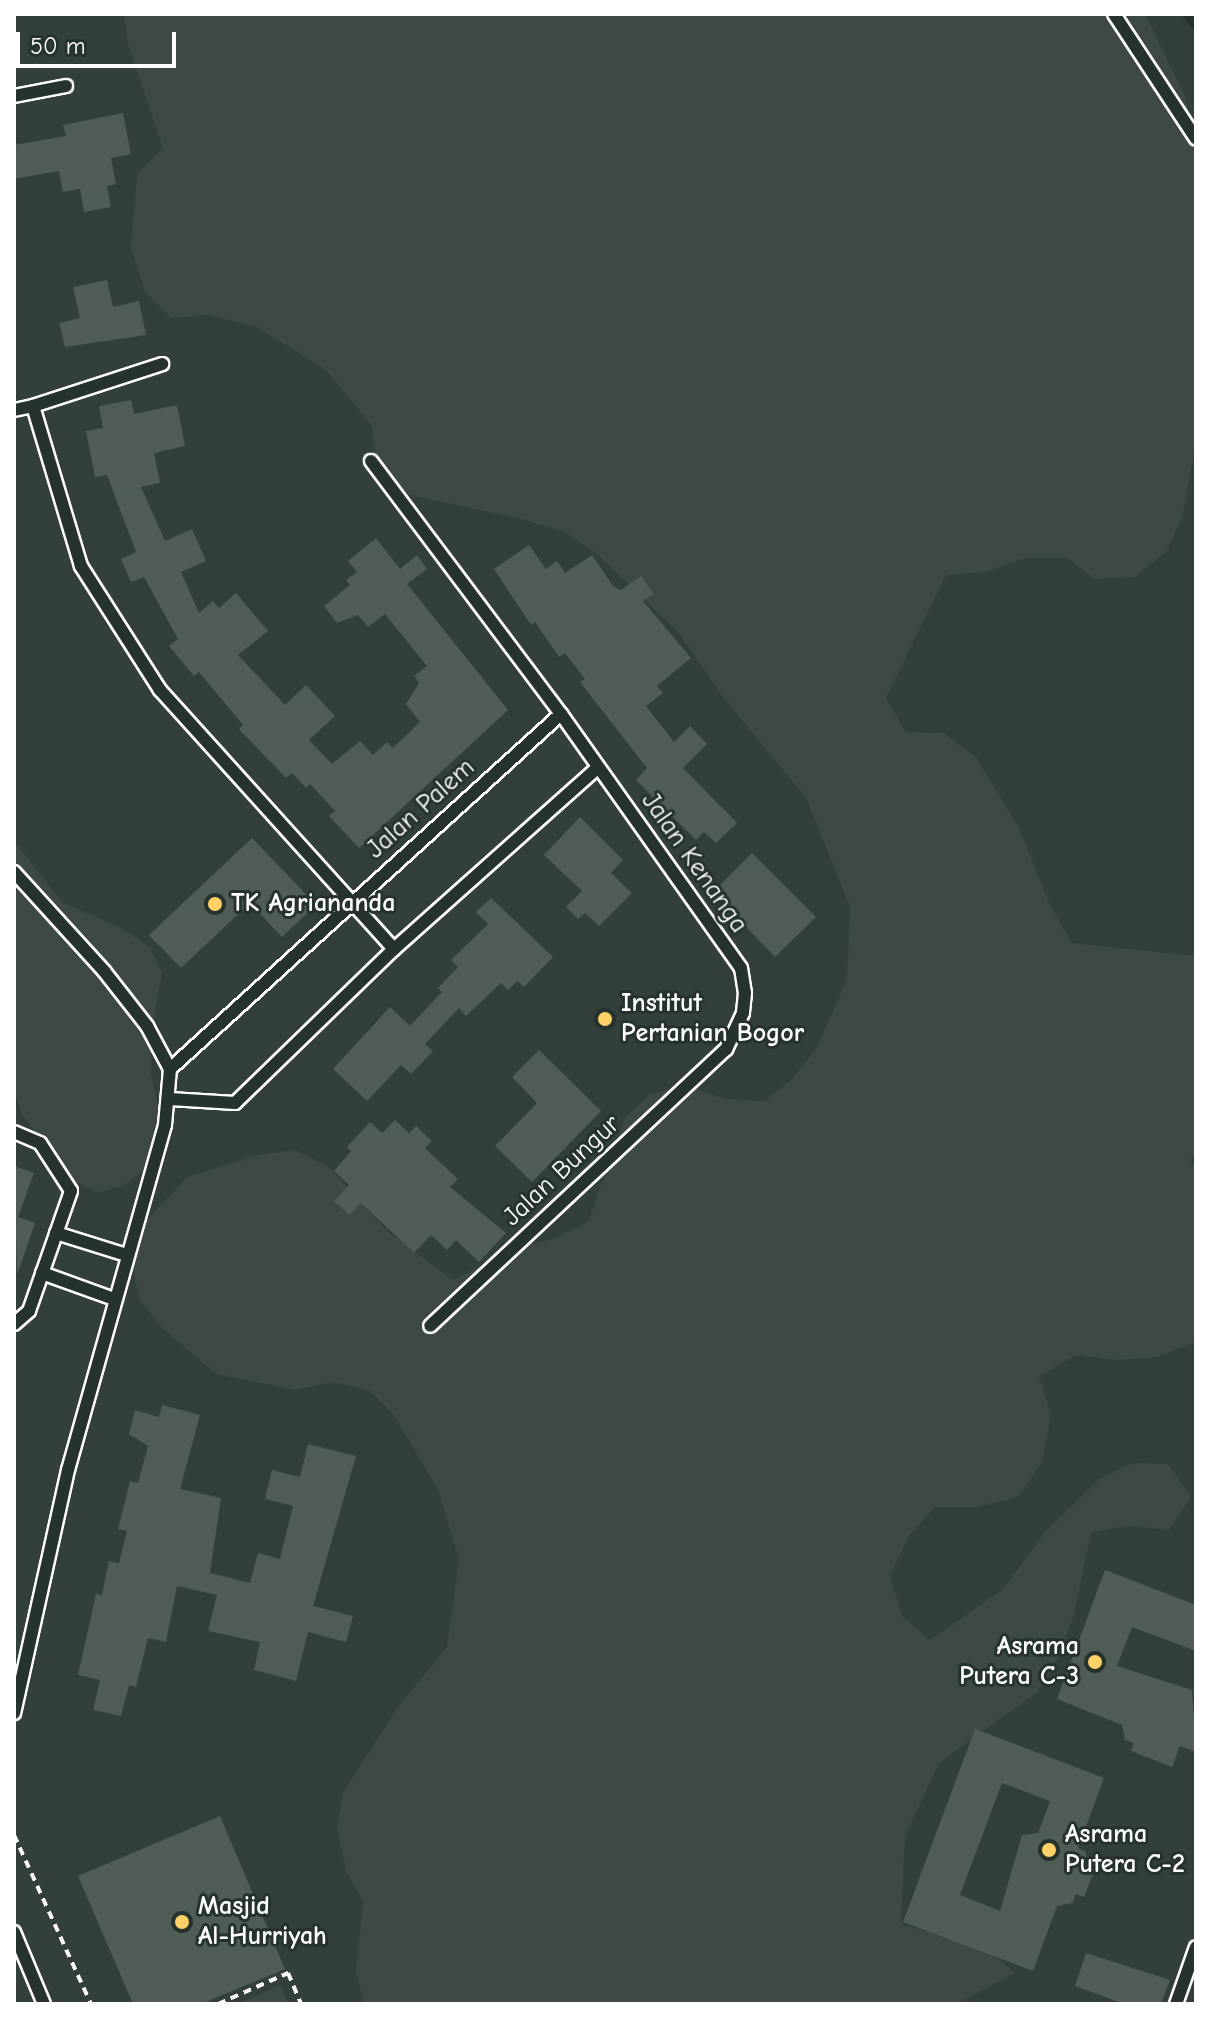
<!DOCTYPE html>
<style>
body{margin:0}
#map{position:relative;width:1210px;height:2018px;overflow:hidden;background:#26332d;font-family:"Comic Neue",sans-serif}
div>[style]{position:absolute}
.built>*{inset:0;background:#333f3a}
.green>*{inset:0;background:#3e4944}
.building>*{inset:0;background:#515c57}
.path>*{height:4px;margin-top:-2px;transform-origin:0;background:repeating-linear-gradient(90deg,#fff 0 8px,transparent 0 14px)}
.roads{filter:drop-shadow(2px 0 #fff) drop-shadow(-2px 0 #fff) drop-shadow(0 2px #fff) drop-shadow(0 -2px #fff)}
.lane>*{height:12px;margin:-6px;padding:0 6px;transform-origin:6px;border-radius:6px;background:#26332d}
.dots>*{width:22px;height:22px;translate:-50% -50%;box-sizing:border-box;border:4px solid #26332d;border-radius:50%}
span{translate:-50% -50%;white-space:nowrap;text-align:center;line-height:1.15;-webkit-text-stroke:6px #26332d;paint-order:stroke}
.street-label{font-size:26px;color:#fff}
.poi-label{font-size:26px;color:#fff;font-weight:700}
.left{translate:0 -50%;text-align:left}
.right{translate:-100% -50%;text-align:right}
.frame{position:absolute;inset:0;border:16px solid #fff;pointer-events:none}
.scale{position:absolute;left:16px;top:32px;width:160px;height:36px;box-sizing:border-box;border:4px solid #fff;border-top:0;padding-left:10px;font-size:24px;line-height:28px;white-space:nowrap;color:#fff;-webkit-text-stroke:6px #26332d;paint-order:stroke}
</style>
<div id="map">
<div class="built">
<i style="clip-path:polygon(14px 14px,1181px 14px,1196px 34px,1196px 2004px,14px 2004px)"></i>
</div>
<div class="green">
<i style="clip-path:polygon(124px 14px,1145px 14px,1185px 96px,1196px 146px,1196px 442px,1183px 515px,1167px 551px,1135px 577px,1095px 579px,1067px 558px,1025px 558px,987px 572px,946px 575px,886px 698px,906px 732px,944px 733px,976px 757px,1019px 828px,1049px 903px,1072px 943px,1196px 956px,1196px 1154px,1190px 1161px,1196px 1167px,1196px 1342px,1158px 1357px,1116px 1360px,1077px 1355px,1039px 1376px,1051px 1415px,1042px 1462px,1018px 1497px,977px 1507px,935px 1507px,909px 1536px,890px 1576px,902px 1616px,930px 1640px,1003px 1589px,1046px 1531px,1098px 1480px,1132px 1463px,1168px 1464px,1191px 1497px,1169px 1530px,1131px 1526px,1091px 1532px,1074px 1615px,1058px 1658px,1038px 1692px,939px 1763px,905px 1836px,901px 1924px,987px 1949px,1015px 1973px,957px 2004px,364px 2004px,356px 1971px,363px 1902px,346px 1870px,337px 1830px,342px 1794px,400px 1704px,447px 1647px,459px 1559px,438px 1490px,394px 1415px,370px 1391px,334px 1382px,294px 1390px,216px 1374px,160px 1326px,139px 1298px,132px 1263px,139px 1229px,187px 1177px,258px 1155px,295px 1150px,329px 1167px,387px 1231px,453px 1280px,517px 1247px,553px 1239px,588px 1222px,625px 1118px,650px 1094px,686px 1085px,724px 1099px,764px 1101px,791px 1080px,816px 1049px,847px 980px,850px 907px,806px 798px,723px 697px,679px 633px,596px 553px,564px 532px,525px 520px,402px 493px,377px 469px,372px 426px,325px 369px,256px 327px,209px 315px,171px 318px,145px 292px,131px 247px,137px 174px,163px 148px,128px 44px)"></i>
<i style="clip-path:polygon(14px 841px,62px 902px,121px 928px,150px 947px,162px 973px,151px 1035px,151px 1075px,164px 1136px,147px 1167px,125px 1185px,98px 1193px,72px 1180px,22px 1114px,14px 1091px)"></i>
<i style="clip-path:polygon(280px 1985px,289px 2004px,237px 2004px)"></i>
</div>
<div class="building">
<i style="clip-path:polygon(123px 113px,131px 154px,111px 158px,116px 184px,107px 186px,111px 207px,84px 212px,80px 189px,63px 192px,59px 171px,14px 179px,14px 145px,66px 136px,63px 125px)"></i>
<i style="clip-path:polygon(107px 280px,113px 307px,139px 301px,146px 335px,65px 347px,59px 323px,80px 318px,73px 287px)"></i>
<i style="clip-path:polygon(131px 400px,134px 414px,177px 405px,185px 446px,154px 453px,160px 483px,141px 487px,165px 541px,192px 529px,206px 561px,181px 572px,199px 613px,213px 601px,219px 608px,236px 593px,268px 631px,238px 655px,285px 705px,306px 685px,335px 716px,309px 740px,332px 764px,360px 741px,373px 755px,387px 742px,393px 748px,420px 722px,406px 704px,419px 683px,414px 676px,427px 666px,385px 614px,368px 627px,358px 615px,337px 623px,324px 606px,350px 585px,346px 580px,357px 572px,348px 561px,376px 538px,400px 569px,417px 555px,427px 569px,407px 584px,508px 710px,359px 848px,329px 816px,335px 811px,310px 784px,306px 788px,292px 773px,286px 778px,239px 729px,243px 725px,199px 672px,194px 676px,169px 646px,178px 639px,144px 577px,131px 582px,121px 559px,136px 552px,107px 475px,95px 477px,86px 431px,103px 428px,99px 406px)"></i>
<i style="clip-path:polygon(529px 545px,546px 569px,557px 561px,565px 573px,592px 555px,613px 586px,621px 590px,641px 576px,654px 594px,643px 601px,691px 658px,657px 686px,663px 693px,646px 706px,674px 742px,690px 726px,707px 744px,683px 768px,737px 823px,716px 843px,704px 832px,696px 840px,636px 780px,647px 768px,580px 682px,585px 679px,565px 653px,559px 657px,535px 622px,531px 625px,494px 569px)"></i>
<i style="clip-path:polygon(580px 817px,623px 860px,611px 873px,632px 893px,599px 926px,585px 913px,578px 919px,566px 907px,582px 891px,544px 855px)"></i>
<i style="clip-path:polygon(252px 838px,316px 905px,282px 937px,250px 903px,181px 968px,149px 935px)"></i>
<i style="clip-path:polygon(752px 853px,816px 917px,775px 957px,720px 900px,727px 894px,719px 886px)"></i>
<i style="clip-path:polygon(491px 898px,553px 957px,524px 987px,517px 981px,508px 990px,501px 983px,466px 1016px,459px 1008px,425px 1044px,433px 1051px,411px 1074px,401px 1065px,367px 1101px,333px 1069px,390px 1007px,410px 1026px,442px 992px,438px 988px,458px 967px,451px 960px,488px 924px,476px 912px)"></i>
<i style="clip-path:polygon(539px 1050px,601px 1111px,532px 1182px,495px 1146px,537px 1103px,512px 1077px)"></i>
<i style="clip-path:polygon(395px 1120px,409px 1133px,416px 1126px,432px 1141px,425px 1148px,458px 1179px,450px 1187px,506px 1233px,479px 1262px,456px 1240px,447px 1250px,431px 1235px,414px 1253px,361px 1203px,349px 1215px,334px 1201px,349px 1185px,334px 1171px,351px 1151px,347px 1147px,370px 1122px,382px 1133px)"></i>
<i style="clip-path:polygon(14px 1166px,34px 1173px,18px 1217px,35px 1223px,17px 1275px)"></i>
<i style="clip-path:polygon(162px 1405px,200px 1415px,180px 1489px,221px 1498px,210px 1573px,250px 1583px,258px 1553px,280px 1559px,293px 1506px,265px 1499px,272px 1470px,300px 1477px,308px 1444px,356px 1456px,313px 1606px,353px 1616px,346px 1642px,308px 1632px,296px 1681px,254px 1670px,260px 1642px,208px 1631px,217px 1595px,177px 1586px,166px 1642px,148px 1638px,136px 1687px,129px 1685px,121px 1716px,93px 1710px,100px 1680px,78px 1675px,96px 1594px,102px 1595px,109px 1561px,119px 1563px,127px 1531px,118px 1529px,130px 1481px,138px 1483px,148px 1446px,129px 1434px,135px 1410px,159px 1417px)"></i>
<i style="clip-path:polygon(1105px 1570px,1196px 1605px,1196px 1651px,1132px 1627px,1117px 1666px,1192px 1690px,1196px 1752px,1180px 1746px,1172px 1767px,1131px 1751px,1134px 1743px,1125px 1740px,1122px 1725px,1057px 1699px)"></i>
<i style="clip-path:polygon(evenodd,975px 1729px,1104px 1778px,1078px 1848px,1086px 1852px,1087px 1868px,1094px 1871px,1084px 1897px,1076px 1894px,1073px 1903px,1057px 1906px,1033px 1971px,903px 1922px,975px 1729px,1002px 1783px,1050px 1801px,1038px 1833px,1022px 1835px,1000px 1911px,960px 1895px,1002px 1783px)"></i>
<i style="clip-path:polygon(220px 1816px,285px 1969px,201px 2004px,133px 2004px,78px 1876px)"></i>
<i style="clip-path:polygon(1086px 1953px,1170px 1980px,1161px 2004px,1124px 2004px,1075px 1986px)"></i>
</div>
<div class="path">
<i style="left:14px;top:1835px;width:186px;rotate:65.5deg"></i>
<i style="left:218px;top:2004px;width:77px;rotate:-23.9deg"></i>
<i style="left:288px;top:1973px;width:34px;rotate:67deg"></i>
</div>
<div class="roads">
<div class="lane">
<i style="left:1114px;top:14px;width:149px;rotate:56.7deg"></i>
<i style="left:14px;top:96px;width:53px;rotate:-10.9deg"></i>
<i style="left:33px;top:406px;width:136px;rotate:-18deg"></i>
<i style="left:14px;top:410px;width:19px;rotate:-12deg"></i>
<i style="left:33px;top:406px;width:167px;rotate:73.3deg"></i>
<i style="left:81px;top:566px;width:147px;rotate:57.5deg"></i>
<i style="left:160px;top:690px;width:349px;rotate:47.9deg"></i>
<i style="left:371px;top:461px;width:316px;rotate:53.1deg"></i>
<i style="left:561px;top:714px;width:311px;rotate:54.7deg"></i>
<i style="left:741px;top:968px;width:25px;rotate:81deg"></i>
<i style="left:745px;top:993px;width:20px;rotate:96deg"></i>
<i style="left:743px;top:1013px;width:40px;rotate:115deg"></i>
<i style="left:726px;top:1049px;width:405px;rotate:136.9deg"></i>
<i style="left:14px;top:872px;width:134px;rotate:47.7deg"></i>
<i style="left:104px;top:971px;width:70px;rotate:52deg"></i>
<i style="left:147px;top:1026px;width:49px;rotate:61.9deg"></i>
<i style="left:170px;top:1069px;width:56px;rotate:95.1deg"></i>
<i style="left:165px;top:1125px;width:358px;rotate:105.7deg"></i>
<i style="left:68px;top:1470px;width:249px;rotate:102.5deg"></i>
<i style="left:170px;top:1069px;width:528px;rotate:-42.24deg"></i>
<i style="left:170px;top:1099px;width:65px;rotate:3.5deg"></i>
<i style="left:235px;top:1103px;width:221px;rotate:-44.1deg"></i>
<i style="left:394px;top:949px;width:273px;rotate:-41.7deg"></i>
<i style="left:14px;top:1132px;width:28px;rotate:23deg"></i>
<i style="left:40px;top:1143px;width:57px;rotate:57.1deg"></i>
<i style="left:71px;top:1191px;width:127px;rotate:109.3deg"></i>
<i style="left:29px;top:1311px;width:20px;rotate:139deg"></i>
<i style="left:56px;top:1233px;width:73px;rotate:17.4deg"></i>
<i style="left:42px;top:1273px;width:77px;rotate:19.9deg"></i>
<i style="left:14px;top:1932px;width:78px;rotate:67.4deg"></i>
<i style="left:1176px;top:2004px;width:60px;rotate:-70.7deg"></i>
</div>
</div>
<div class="dots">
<i style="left:215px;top:904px;background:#ffd166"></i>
<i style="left:605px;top:1019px;background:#ffd166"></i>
<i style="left:1095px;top:1662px;background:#ffd166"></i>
<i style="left:1049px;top:1850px;background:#ffd166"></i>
<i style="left:182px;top:1922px;background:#ffd166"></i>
</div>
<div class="street-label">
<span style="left:421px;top:809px;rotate:-42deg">Jalan Palem</span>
<span style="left:694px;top:863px;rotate:55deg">Jalan Kenanga</span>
<span style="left:562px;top:1171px;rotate:-43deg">Jalan Bungur</span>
</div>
<div class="poi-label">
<span class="left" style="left:231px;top:904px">TK Agriananda</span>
<span class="left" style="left:621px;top:1019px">Institut<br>Pertanian Bogor</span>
<span class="right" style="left:1079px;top:1662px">Asrama<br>Putera C-3</span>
<span class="left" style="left:1065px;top:1850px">Asrama<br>Putera C-2</span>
<span class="left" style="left:198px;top:1922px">Masjid<br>Al-Hurriyah</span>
</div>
<div class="frame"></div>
<div class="scale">50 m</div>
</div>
